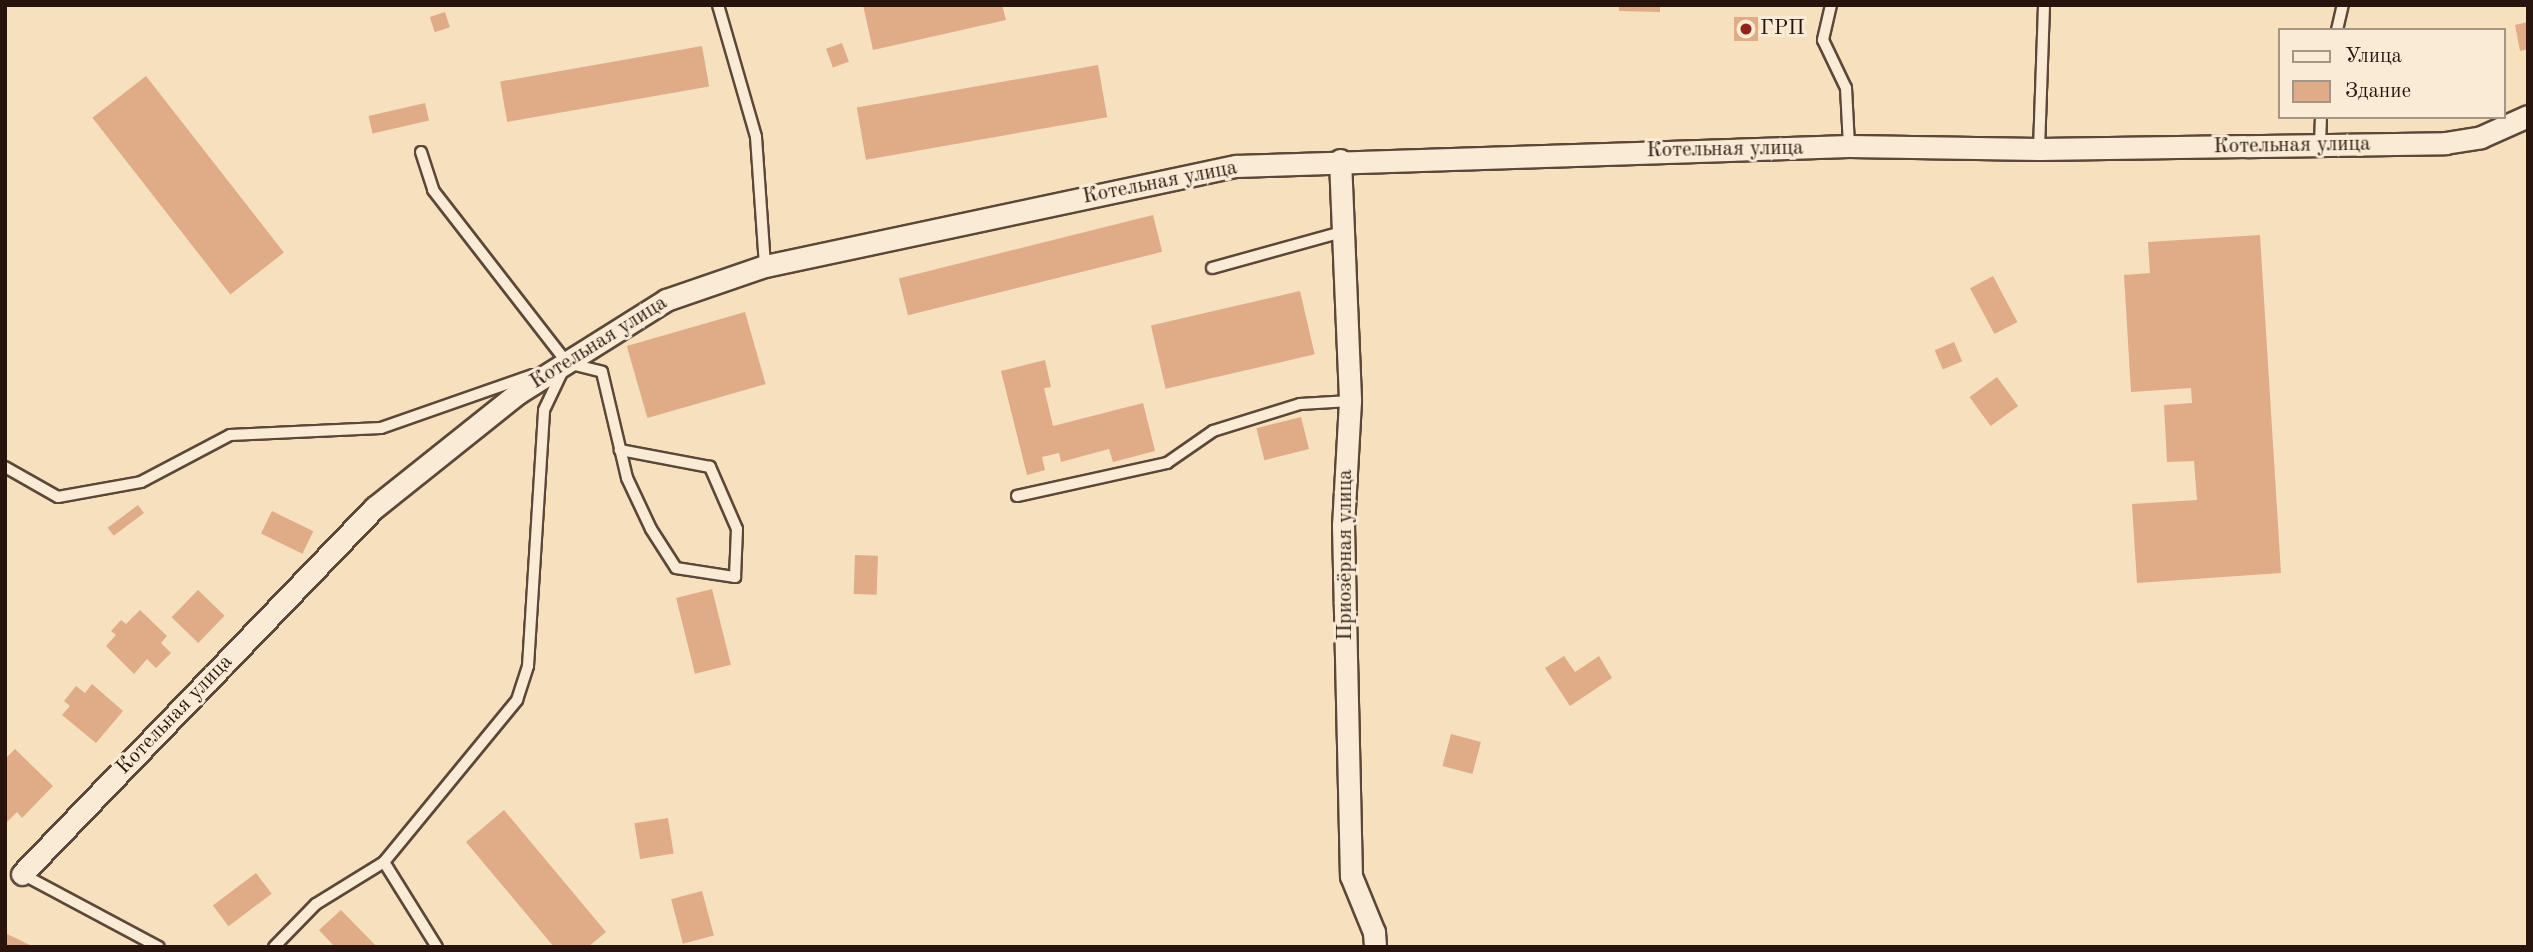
<!DOCTYPE html>
<meta charset="utf-8">
<style>
body{margin:0}
#map{position:relative;width:2533px;height:952px;overflow:hidden;background:#f6e0be;font-family:"Old Standard TT",serif}
div>[style]{position:absolute}
.building>*{inset:0;background:#dfac87;transform-origin:0 0}
.roads{filter:drop-shadow(2px 0 #5c4738) drop-shadow(-2px 0 #5c4738) drop-shadow(0 2px #5c4738) drop-shadow(0 -2px #5c4738)}
.lane>*{height:10px;margin:-5px;padding:0 5px;transform-origin:5px;border-radius:5px;background:#f9ebd5}
.street>*{height:21px;margin:-10.5px;padding:0 10.5px;transform-origin:10.5px;border-radius:10.5px;background:#f9ebd5}
.dots>*{width:19px;height:19px;translate:-50% -50%;box-sizing:border-box;border:4px solid #f9ebd5;border-radius:50%}
span{translate:-50% -50%;white-space:nowrap;text-align:center;line-height:1.15;-webkit-text-stroke:6px #f9ebd5;paint-order:stroke}
.poi-label{font-size:21px;color:#28140c}
.left{translate:0 -50%;text-align:left}
.street-label{font-size:21px;color:#28140c}
.frame{position:absolute;inset:0;border:7px solid #28140c;pointer-events:none}
.legend{position:absolute;left:2278px;top:28px;width:228px;height:91px;box-sizing:border-box;background:#f9ebd5;border:2px solid #a59585;margin:0;padding:9px 12px;list-style:none;font-size:21px;color:#28140c}
.legend li{display:flex;align-items:center;gap:14px;height:35px}
.legend b{width:35px;border:2px solid #a59585}
</style>
<div id="map">
<div class="building">
<i style="clip-path:polygon(863px 5px,1002px 5px,1006px 20px,873px 50px)"></i>
<i style="clip-path:polygon(1619px 5px,1660px 5px,1660px 12px,1619px 11px)"></i>
<i style="left:445px;top:12px;width:16px;height:16px;rotate:72deg"></i>
<i style="left:1734px;top:17px;width:24px;height:24px"></i>
<i style="clip-path:polygon(2528px 22px,2528px 49px,2520px 51px,2515px 25px)"></i>
<i style="left:842px;top:43px;width:20px;height:17px;rotate:70deg"></i>
<i style="left:702px;top:46px;width:41px;height:205px;rotate:80deg"></i>
<i style="left:1098px;top:65px;width:53px;height:245px;rotate:80deg"></i>
<i style="left:146px;top:76px;width:224px;height:68px;rotate:52deg"></i>
<i style="left:425px;top:103px;width:18px;height:58px;rotate:77deg"></i>
<i style="left:1153px;top:215px;width:38px;height:262px;rotate:76deg"></i>
<i style="clip-path:polygon(2260px 235px,2281px 573px,2137px 583px,2132px 504px,2197px 500px,2194px 461px,2167px 462px,2164px 405px,2192px 403px,2191px 388px,2131px 392px,2124px 275px,2150px 273px,2148px 242px)"></i>
<i style="left:1993px;top:276px;width:52px;height:26px;rotate:62deg"></i>
<i style="left:1300px;top:291px;width:65px;height:153px;rotate:77deg"></i>
<i style="left:745px;top:312px;width:75px;height:123px;rotate:74deg"></i>
<i style="left:1954px;top:342px;width:21px;height:21px;rotate:67deg"></i>
<i style="clip-path:polygon(1045px 360px,1051px 387px,1044px 388px,1053px 426px,1143px 403px,1155px 451px,1113px 462px,1109px 449px,1061px 462px,1059px 453px,1042px 457px,1045px 470px,1027px 475px,1001px 371px)"></i>
<i style="left:1997px;top:377px;width:36px;height:34px;rotate:54deg"></i>
<i style="left:1301px;top:417px;width:33px;height:46px;rotate:76deg"></i>
<i style="left:138px;top:505px;width:10px;height:38px;rotate:53deg"></i>
<i style="left:272px;top:511px;width:46px;height:25px;rotate:26deg"></i>
<i style="left:855px;top:555px;width:23px;height:39px;rotate:2deg"></i>
<i style="left:712px;top:589px;width:78px;height:37px;rotate:76deg"></i>
<i style="left:198px;top:590px;width:37px;height:38px;rotate:44deg"></i>
<i style="clip-path:polygon(140px 610px,167px 636px,161px 643px,171px 653px,156px 668px,147px 659px,134px 674px,106px 646px,116px 635px,111px 631px,121px 620px,126px 624px)"></i>
<i style="clip-path:polygon(1564px 656px,1575px 672px,1599px 656px,1612px 678px,1570px 706px,1545px 668px)"></i>
<i style="clip-path:polygon(92px 684px,123px 711px,96px 743px,62px 715px,70px 706px,64px 701px,76px 686px,85px 693px)"></i>
<i style="left:1451px;top:734px;width:31px;height:33px;rotate:15deg"></i>
<i style="clip-path:polygon(15px 749px,53px 786px,22px 818px,17px 812px,5px 824px,5px 759px)"></i>
<i style="clip-path:polygon(504px 810px,606px 932px,588px 947px,554px 947px,466px 842px)"></i>
<i style="left:668px;top:818px;width:36px;height:34px;rotate:81deg"></i>
<i style="left:256px;top:873px;width:26px;height:54px;rotate:53deg"></i>
<i style="left:702px;top:891px;width:46px;height:32px;rotate:75deg"></i>
<i style="clip-path:polygon(341px 910px,377px 947px,335px 947px,319px 930px)"></i>
<i style="clip-path:polygon(5px 933px,34px 947px,5px 947px)"></i>
</div>
<div class="roads">
<div class="lane">
<i style="left:718px;top:5px;width:137px;rotate:73.9deg"></i>
<i style="left:756px;top:137px;width:129px;rotate:86deg"></i>
<i style="left:1831px;top:5px;width:36px;rotate:103deg"></i>
<i style="left:1823px;top:40px;width:53px;rotate:64.4deg"></i>
<i style="left:1846px;top:88px;width:58px;rotate:87deg"></i>
<i style="left:2337px;top:30px;width:26px;rotate:-77deg"></i>
<i style="left:2320px;top:145px;width:28px;rotate:-88deg"></i>
<i style="left:2039px;top:149px;width:144px;rotate:-88deg"></i>
<i style="left:421px;top:152px;width:40px;rotate:72deg"></i>
<i style="left:433px;top:190px;width:219px;rotate:52.2deg"></i>
<i style="left:567px;top:363px;width:36px;rotate:14deg"></i>
<i style="left:602px;top:372px;width:109px;rotate:76.7deg"></i>
<i style="left:627px;top:478px;width:56px;rotate:64.8deg"></i>
<i style="left:651px;top:529px;width:46px;rotate:57.3deg"></i>
<i style="left:676px;top:568px;width:60px;rotate:8.7deg"></i>
<i style="left:735px;top:577px;width:48px;rotate:-87.6deg"></i>
<i style="left:737px;top:529px;width:68px;rotate:-113.5deg"></i>
<i style="left:710px;top:467px;width:92px;rotate:-169.3deg"></i>
<i style="left:1212px;top:268px;width:135px;rotate:-15.5deg"></i>
<i style="left:5px;top:467px;width:61px;rotate:29.5deg"></i>
<i style="left:58px;top:497px;width:84px;rotate:-10.2deg"></i>
<i style="left:141px;top:482px;width:101px;rotate:-27.8deg"></i>
<i style="left:230px;top:435px;width:151px;rotate:-2.7deg"></i>
<i style="left:381px;top:428px;width:160px;rotate:-19.3deg"></i>
<i style="left:1017px;top:496px;width:154px;rotate:-12.4deg"></i>
<i style="left:1167px;top:463px;width:56px;rotate:-34.8deg"></i>
<i style="left:1213px;top:431px;width:91px;rotate:-17.2deg"></i>
<i style="left:1300px;top:404px;width:50px;rotate:-3.4deg"></i>
<i style="left:384px;top:862px;width:100px;rotate:58.1deg"></i>
<i style="left:22px;top:874px;width:155px;rotate:28.1deg"></i>
<i style="left:274px;top:947px;width:60px;rotate:-45.7deg"></i>
<i style="left:316px;top:904px;width:80px;rotate:-31.7deg"></i>
<i style="left:384px;top:862px;width:210px;rotate:-50.6deg"></i>
<i style="left:517px;top:700px;width:36px;rotate:-72deg"></i>
<i style="left:528px;top:666px;width:256px;rotate:-86.4deg"></i>
<i style="left:544px;top:410px;width:47px;rotate:-64.5deg"></i>
</div>
<div class="street">
<i style="left:1340px;top:160px;width:241px;rotate:87.6deg"></i>
<i style="left:1350px;top:401px;width:124px;rotate:93.2deg"></i>
<i style="left:1343px;top:525px;width:351px;rotate:88.7deg"></i>
<i style="left:1351px;top:876px;width:61px;rotate:67.7deg"></i>
<i style="left:1374px;top:932px;width:15px;rotate:86deg"></i>
<i style="left:22px;top:874px;width:508px;rotate:-46.12deg"></i>
<i style="left:374px;top:508px;width:184px;rotate:-38.6deg"></i>
<i style="left:518px;top:393px;width:175px;rotate:-32.1deg"></i>
<i style="left:666px;top:300px;width:105px;rotate:-19deg"></i>
<i style="left:765px;top:266px;width:481px;rotate:-12deg"></i>
<i style="left:1236px;top:166px;width:613px;rotate:-1.87deg"></i>
<i style="left:1849px;top:146px;width:190px;rotate:0.9deg"></i>
<i style="left:2039px;top:149px;width:406px;rotate:-0.8deg"></i>
<i style="left:2445px;top:143px;width:36px;rotate:-9deg"></i>
<i style="left:2481px;top:137px;width:51px;rotate:-24.1deg"></i>
</div>
</div>
<div class="dots">
<i style="left:1746px;top:29px;background:#8f2418"></i>
</div>
<div class="poi-label">
<span class="left" style="left:1760px;top:29px">ГРП</span>
</div>
<div class="street-label">
<span style="left:2292px;top:146px;rotate:-1deg">Котельная улица</span>
<span style="left:1725px;top:150px;rotate:-1deg">Котельная улица</span>
<span style="left:1160px;top:183px;rotate:-11deg">Котельная улица</span>
<span style="left:599px;top:343px;rotate:-32deg">Котельная улица</span>
<span style="left:1346px;top:555px;rotate:-90deg">Приозёрная улица</span>
<span style="left:175px;top:715px;rotate:-46deg">Котельная улица</span>
</div>
<div class="frame"></div>
<ul class="legend">
<li><b style="height:9px;background:#f9ebd5"></b>Улица</li>
<li><b style="height:19px;background:#dfac87"></b>Здание</li>
</ul>
</div>
